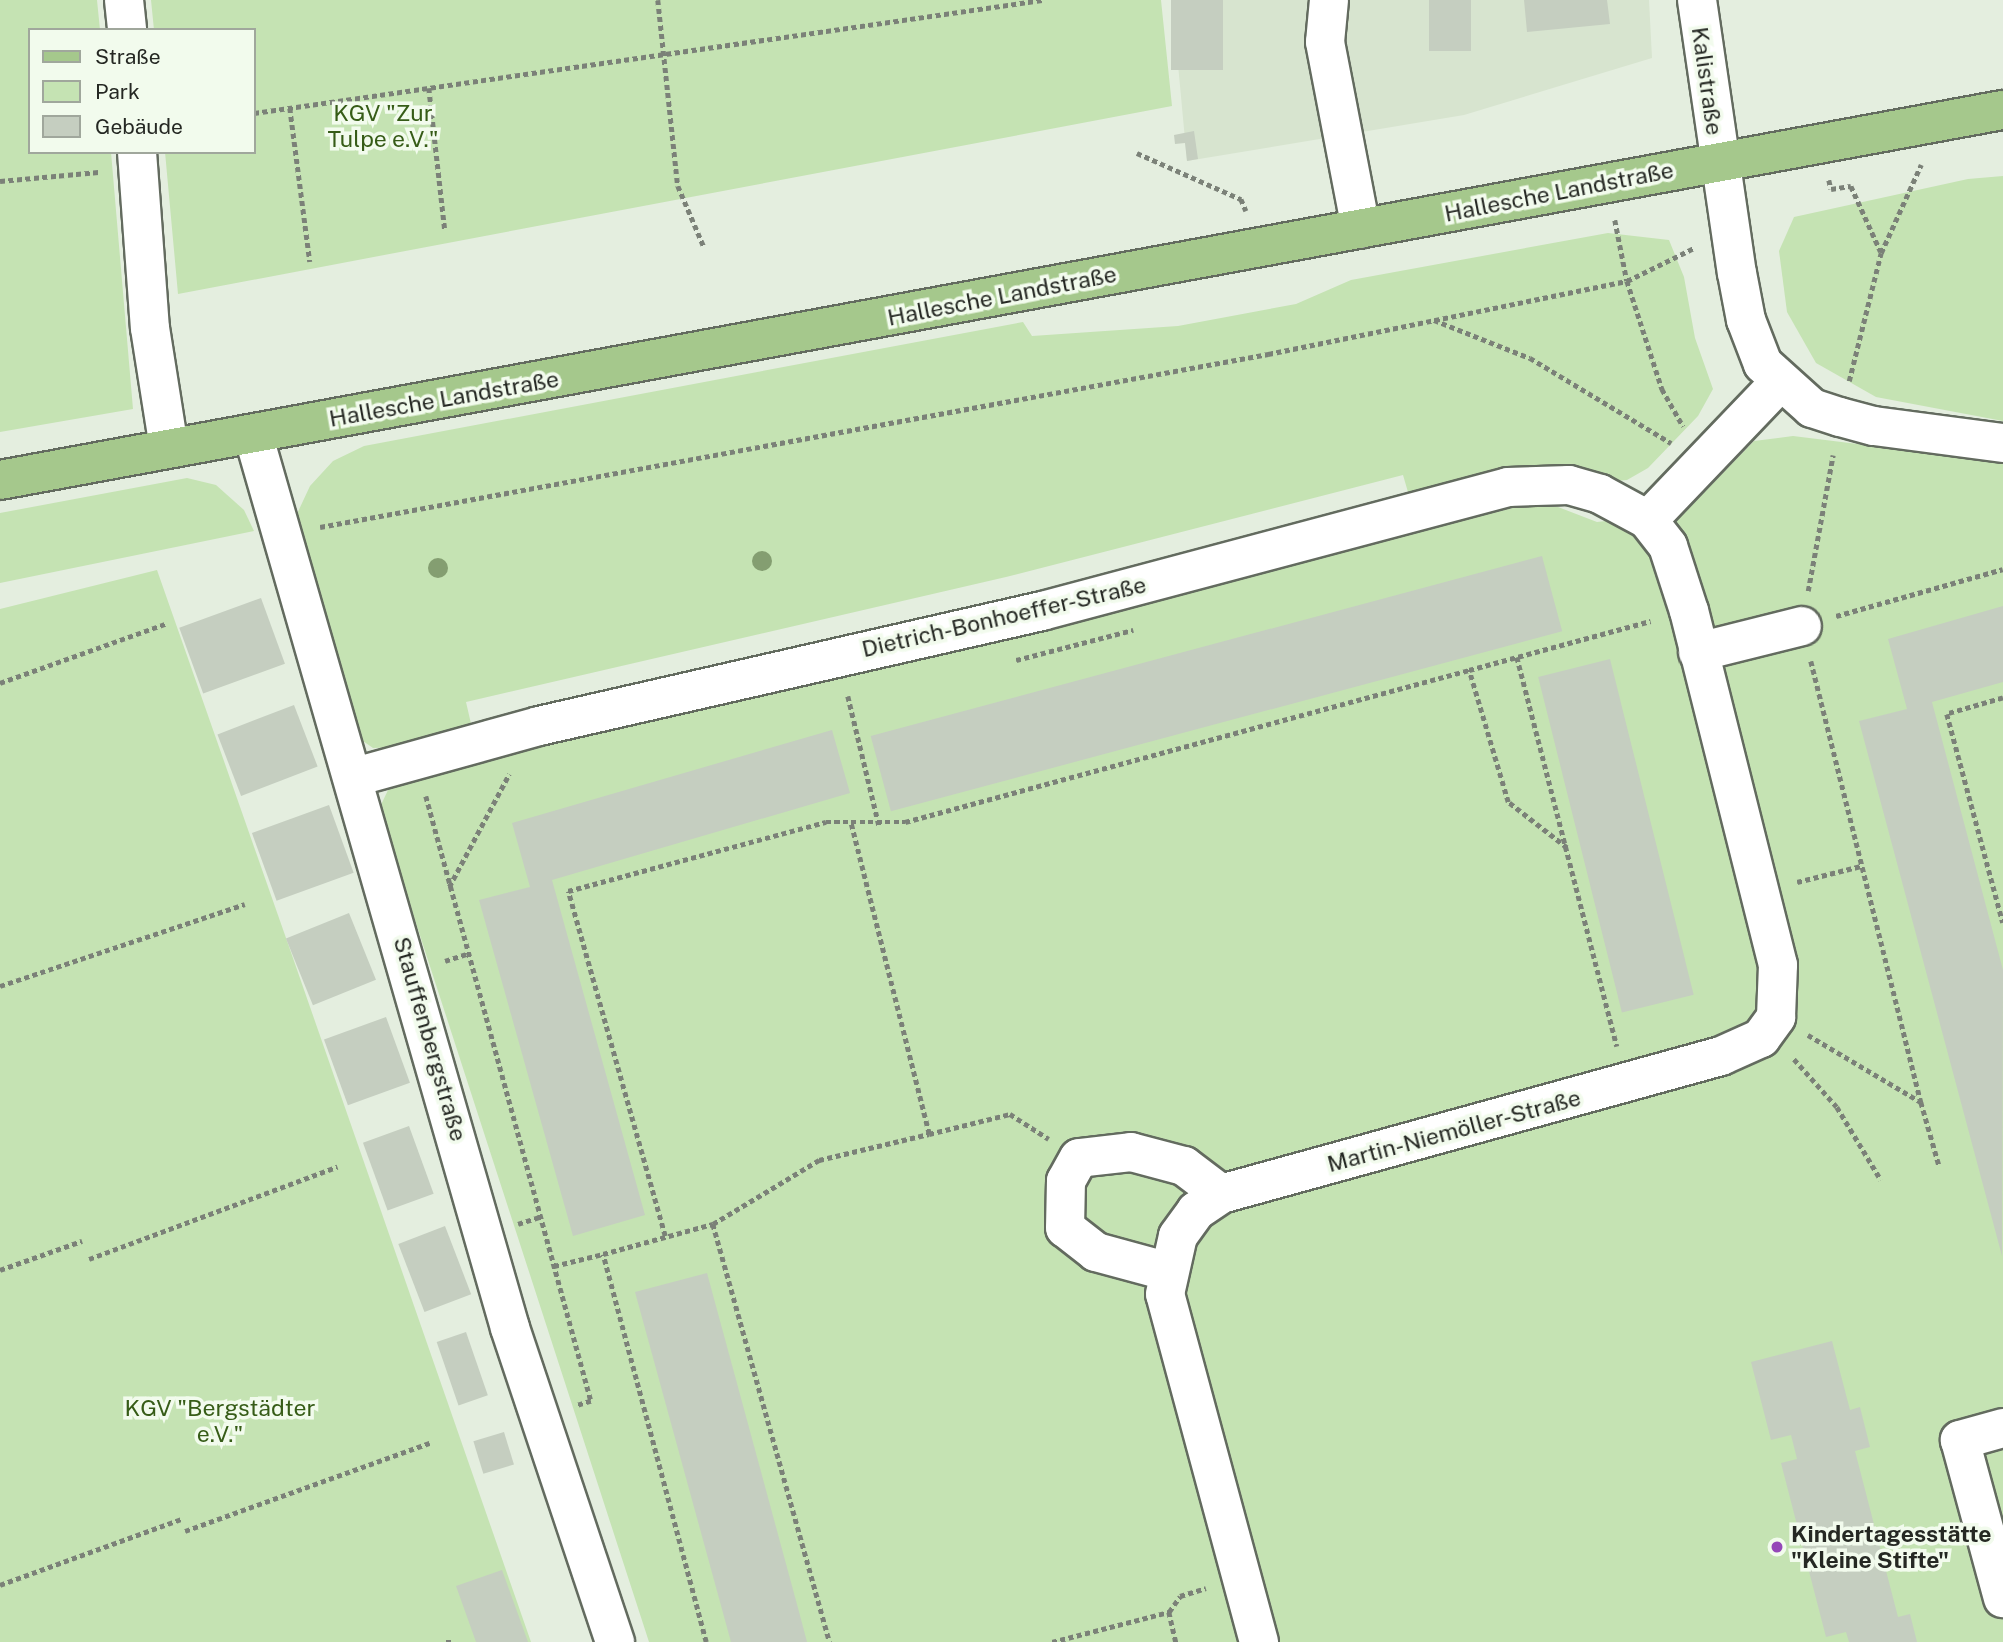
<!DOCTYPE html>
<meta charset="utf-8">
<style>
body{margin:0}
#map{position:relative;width:2003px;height:1642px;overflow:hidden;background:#e4eedf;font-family:"Public Sans",sans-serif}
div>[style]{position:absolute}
.built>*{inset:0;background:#d7e4cf}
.green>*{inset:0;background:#c5e3b3}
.building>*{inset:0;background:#c5cec0;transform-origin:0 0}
.path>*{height:4.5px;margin-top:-2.25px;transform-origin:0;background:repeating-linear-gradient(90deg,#7b8178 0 5px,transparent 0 8.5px)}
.roads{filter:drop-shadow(2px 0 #636b5f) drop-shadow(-2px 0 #636b5f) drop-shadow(0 2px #636b5f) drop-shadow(0 -2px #636b5f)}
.minor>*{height:38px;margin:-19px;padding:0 19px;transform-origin:19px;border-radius:19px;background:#fff}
.major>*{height:38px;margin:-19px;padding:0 19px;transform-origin:19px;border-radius:19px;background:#a5c88c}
.trees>*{width:20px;height:20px;margin:-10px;border-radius:50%;background:#849e71}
.dots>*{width:19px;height:19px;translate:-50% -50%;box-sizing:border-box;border:4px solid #f2fbed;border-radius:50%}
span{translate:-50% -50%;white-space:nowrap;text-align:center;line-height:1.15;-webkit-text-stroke:7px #f2fbed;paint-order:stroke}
.street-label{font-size:23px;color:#252823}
.park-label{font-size:23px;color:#365c17}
.poi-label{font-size:23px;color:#252823;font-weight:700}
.left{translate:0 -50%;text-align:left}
.legend{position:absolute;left:28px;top:28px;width:228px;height:126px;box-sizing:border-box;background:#f2fbed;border:2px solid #a0a79c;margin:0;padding:9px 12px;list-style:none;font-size:21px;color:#252823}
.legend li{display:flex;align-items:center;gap:14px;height:35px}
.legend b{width:35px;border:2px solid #a0a79c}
</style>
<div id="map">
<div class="built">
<i style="clip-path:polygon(1172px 0,1649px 0,1652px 58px,1464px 115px,1187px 161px)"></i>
</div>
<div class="green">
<i style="clip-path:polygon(0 0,97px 0,100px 30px,30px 30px,30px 152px,111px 152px,133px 409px,0 432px)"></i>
<i style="clip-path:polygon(151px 0,1161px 0,1172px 106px,178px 294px,165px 152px,254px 152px,254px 30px,154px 30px)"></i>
<i style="clip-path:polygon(2003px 176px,2003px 421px,1876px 397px,1816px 363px,1787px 312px,1779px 251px,1794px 217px,1968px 179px)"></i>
<i style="clip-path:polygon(1608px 233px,1669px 240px,1684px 277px,1695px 338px,1713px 389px,1698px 416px,1648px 468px,1627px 480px,1410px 499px,1403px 475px,1006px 577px,466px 702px,472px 728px,399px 747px,373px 748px,360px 739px,296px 516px,310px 486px,333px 461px,364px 446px,1023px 322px,1032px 336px,1178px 326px,1296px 304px,1351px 280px)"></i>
<i style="clip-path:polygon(1793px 436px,2003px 462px,2003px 1642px,649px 1642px,379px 809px,389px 788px,407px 773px,1521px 506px,1558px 507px,1597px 522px,1685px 512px,1754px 441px)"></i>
<i style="clip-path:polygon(187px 478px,216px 485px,244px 510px,254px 531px,0 583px,0 513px)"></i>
<i style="clip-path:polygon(157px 570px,286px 938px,531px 1642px,0 1642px,0 609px)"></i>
</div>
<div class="building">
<i style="left:1171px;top:0;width:52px;height:70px"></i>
<i style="left:1429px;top:0;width:42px;height:51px"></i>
<i style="clip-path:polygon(1524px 0,1607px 0,1610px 24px,1527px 32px)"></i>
<i style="clip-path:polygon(1194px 131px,1198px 159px,1187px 161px,1185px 143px,1175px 144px,1174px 135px)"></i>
<i style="left:1542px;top:556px;width:78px;height:695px;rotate:75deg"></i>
<i style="left:261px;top:598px;width:70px;height:87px;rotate:70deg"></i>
<i style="clip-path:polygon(2003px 606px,2003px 682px,1932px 702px,2003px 970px,2002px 1256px,1859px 721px,1907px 709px,1888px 639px)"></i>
<i style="left:1610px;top:659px;width:346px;height:74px;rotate:76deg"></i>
<i style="left:294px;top:705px;width:66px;height:82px;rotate:69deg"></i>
<i style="clip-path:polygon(832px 730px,850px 793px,552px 880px,645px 1215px,573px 1236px,479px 900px,530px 887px,512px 823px)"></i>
<i style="left:329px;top:805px;width:72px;height:82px;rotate:70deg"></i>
<i style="left:349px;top:913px;width:72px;height:68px;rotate:68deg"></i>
<i style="left:386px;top:1017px;width:70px;height:66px;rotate:70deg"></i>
<i style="left:409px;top:1126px;width:72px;height:49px;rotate:70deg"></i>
<i style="left:445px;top:1226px;width:73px;height:50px;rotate:69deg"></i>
<i style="clip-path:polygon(707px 1273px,798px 1608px,807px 1642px,731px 1642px,635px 1292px)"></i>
<i style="left:466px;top:1332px;width:67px;height:31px;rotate:71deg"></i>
<i style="clip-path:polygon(1832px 1341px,1850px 1410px,1860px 1407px,1870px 1447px,1855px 1451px,1898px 1617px,1910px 1614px,1917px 1642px,1849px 1642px,1846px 1632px,1826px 1637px,1781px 1463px,1797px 1459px,1791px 1435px,1771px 1440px,1751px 1362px)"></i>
<i style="left:504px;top:1432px;width:34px;height:32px;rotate:73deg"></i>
<i style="clip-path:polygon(502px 1570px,528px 1642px,476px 1642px,456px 1586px)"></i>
</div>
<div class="path">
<i style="left:658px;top:0;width:187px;rotate:83.9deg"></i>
<i style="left:678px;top:186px;width:66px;rotate:66.9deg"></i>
<i style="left:429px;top:88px;width:143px;rotate:83.6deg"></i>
<i style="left:290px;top:108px;width:155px;rotate:82.6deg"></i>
<i style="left:254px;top:113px;width:796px;rotate:-8.16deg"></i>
<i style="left:1137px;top:153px;width:114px;rotate:23.9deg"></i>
<i style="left:1241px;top:199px;width:13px;rotate:67deg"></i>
<i style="left:1829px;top:180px;width:9px;rotate:77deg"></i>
<i style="left:1831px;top:189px;width:20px;rotate:-9deg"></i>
<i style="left:1851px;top:186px;width:72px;rotate:65.6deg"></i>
<i style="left:0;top:181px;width:99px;rotate:-5.2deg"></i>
<i style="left:1615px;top:220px;width:62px;rotate:78.9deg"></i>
<i style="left:1627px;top:281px;width:114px;rotate:72deg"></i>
<i style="left:1662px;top:389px;width:43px;rotate:60.4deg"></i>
<i style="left:1434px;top:320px;width:103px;rotate:21.6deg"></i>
<i style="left:1530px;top:358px;width:165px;rotate:31.1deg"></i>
<i style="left:1849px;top:381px;width:132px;rotate:-76deg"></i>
<i style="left:1881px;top:253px;width:97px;rotate:-65.6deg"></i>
<i style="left:320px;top:527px;width:964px;rotate:-10.34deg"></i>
<i style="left:1268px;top:354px;width:366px;rotate:-11.5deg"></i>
<i style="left:1627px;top:281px;width:75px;rotate:-26.2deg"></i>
<i style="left:1808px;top:591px;width:138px;rotate:-79.6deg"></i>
<i style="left:1836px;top:616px;width:173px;rotate:-15.7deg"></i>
<i style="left:1517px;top:657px;width:402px;rotate:75.6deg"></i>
<i style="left:1016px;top:660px;width:121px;rotate:-14.4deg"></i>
<i style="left:1811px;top:661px;width:455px;rotate:76deg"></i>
<i style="left:0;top:683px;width:178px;rotate:-19.7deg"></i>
<i style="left:848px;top:696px;width:133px;rotate:76.5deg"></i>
<i style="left:2003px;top:698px;width:58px;rotate:164.1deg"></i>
<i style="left:1947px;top:714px;width:216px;rotate:75deg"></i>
<i style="left:426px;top:796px;width:627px;rotate:74.74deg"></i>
<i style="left:591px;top:1401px;width:16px;rotate:162deg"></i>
<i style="left:1567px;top:848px;width:75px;rotate:-142.1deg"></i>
<i style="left:1508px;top:802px;width:138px;rotate:-106.5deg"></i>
<i style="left:1469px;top:670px;width:188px;rotate:-15.1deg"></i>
<i style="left:1797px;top:882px;width:66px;rotate:-14deg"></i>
<i style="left:449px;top:887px;width:128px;rotate:-62deg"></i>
<i style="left:445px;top:961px;width:23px;rotate:-18deg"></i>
<i style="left:0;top:986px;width:258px;rotate:-18.5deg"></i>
<i style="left:1808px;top:1035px;width:131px;rotate:30.7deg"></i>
<i style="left:1921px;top:1102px;width:66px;rotate:74.1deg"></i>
<i style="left:1794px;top:1059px;width:64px;rotate:48.1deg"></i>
<i style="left:1837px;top:1107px;width:85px;rotate:58.9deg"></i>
<i style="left:929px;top:1134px;width:83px;rotate:-13.9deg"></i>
<i style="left:1010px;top:1114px;width:46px;rotate:32.7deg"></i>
<i style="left:518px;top:1224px;width:23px;rotate:-18deg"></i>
<i style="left:713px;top:1224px;width:434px;rotate:74.4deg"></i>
<i style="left:665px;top:1236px;width:358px;rotate:-105.7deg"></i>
<i style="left:568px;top:891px;width:267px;rotate:-15deg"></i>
<i style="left:826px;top:822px;width:79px"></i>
<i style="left:905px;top:822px;width:584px;rotate:-15.08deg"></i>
<i style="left:89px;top:1259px;width:265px;rotate:-20.4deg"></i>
<i style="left:554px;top:1266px;width:50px;rotate:-13.8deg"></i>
<i style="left:0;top:1270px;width:87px;rotate:-19.5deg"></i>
<i style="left:185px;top:1531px;width:260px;rotate:-19.8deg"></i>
<i style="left:0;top:1585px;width:193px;rotate:-20deg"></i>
<i style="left:1169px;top:1612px;width:31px;rotate:77deg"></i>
<i style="left:446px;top:1642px;width:9px"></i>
<i style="left:706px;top:1642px;width:401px;rotate:-104.9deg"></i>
<i style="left:603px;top:1254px;width:114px;rotate:-15.3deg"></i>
<i style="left:713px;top:1224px;width:124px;rotate:-31.1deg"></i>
<i style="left:819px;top:1160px;width:113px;rotate:-13.3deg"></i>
<i style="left:929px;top:1134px;width:320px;rotate:-104.1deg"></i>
<i style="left:1052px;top:1642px;width:121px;rotate:-14.4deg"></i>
<i style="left:1169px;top:1612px;width:19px;rotate:-55deg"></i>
<i style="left:1180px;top:1596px;width:27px;rotate:-17deg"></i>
</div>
<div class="roads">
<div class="minor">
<i style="left:124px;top:0;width:30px;rotate:84deg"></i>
<i style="left:1329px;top:0;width:42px;rotate:95.4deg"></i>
<i style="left:1325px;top:42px;width:190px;rotate:79.1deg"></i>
<i style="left:1697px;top:0;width:276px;rotate:81.7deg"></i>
<i style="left:1737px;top:273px;width:48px;rotate:79.2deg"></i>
<i style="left:1746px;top:320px;width:47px;rotate:68.9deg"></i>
<i style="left:1763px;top:364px;width:66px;rotate:41.9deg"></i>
<i style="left:1812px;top:408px;width:29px;rotate:18deg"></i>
<i style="left:1840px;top:417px;width:35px;rotate:15deg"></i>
<i style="left:1874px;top:426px;width:130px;rotate:7.5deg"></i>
<i style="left:137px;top:152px;width:176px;rotate:85.8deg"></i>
<i style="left:150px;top:328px;width:121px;rotate:81deg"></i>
<i style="left:253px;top:434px;width:930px;rotate:73.96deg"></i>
<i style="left:510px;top:1328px;width:331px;rotate:71.5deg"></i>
<i style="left:1698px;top:652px;width:107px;rotate:-14deg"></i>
<i style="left:355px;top:777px;width:191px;rotate:-15.5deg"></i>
<i style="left:539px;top:726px;width:516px;rotate:-12.88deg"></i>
<i style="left:1042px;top:611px;width:482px;rotate:-14.9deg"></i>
<i style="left:1508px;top:487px;width:61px;rotate:-1.9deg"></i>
<i style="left:1569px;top:485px;width:32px;rotate:16deg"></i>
<i style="left:1600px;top:494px;width:55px;rotate:28.4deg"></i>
<i style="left:1166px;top:1271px;width:73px;rotate:-164.8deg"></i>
<i style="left:1096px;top:1252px;width:39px;rotate:-142deg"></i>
<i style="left:1065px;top:1228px;width:47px;rotate:-88.8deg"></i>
<i style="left:1066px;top:1181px;width:26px;rotate:-61deg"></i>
<i style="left:1079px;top:1158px;width:52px;rotate:-6.6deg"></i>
<i style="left:1131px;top:1152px;width:55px;rotate:14.8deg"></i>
<i style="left:1184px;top:1166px;width:46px;rotate:37.1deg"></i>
<i style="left:2003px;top:1428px;width:45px;rotate:164.4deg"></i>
<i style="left:1960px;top:1440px;width:164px;rotate:74.8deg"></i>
<i style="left:1259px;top:1642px;width:360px;rotate:-105.1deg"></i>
<i style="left:1165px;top:1294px;width:59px;rotate:-77.4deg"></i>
<i style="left:1178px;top:1236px;width:31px;rotate:-54deg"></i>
<i style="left:1196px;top:1211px;width:30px;rotate:-34deg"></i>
<i style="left:1221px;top:1194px;width:519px;rotate:-15.43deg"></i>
<i style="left:1721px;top:1056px;width:44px;rotate:-24.2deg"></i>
<i style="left:1761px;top:1038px;width:26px;rotate:-54deg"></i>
<i style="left:1776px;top:1017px;width:52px;rotate:-87.8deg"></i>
<i style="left:1778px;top:965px;width:365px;rotate:-104.1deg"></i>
<i style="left:1689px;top:611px;width:68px;rotate:-107.9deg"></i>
<i style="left:1668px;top:546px;width:33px;rotate:-128deg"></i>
<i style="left:1648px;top:520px;width:190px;rotate:-46.3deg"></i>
</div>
<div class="major">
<i style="left:0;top:480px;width:2037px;rotate:-10.47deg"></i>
</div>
</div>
<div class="trees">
<i style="left:762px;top:561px"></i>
<i style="left:438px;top:568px"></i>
</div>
<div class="dots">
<i style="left:1777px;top:1547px;background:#9547b8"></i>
</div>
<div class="street-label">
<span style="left:1707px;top:81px;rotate:82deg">Kalistraße</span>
<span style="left:1559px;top:192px;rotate:-11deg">Hallesche Landstraße</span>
<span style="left:1002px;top:296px;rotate:-11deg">Hallesche Landstraße</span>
<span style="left:444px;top:399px;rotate:-10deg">Hallesche Landstraße</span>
<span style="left:1004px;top:617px;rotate:-13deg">Dietrich-Bonhoeffer-Straße</span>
<span style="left:430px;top:1039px;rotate:74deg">Stauffenbergstraße</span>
<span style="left:1454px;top:1131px;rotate:-15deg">Martin-Niemöller-Straße</span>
</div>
<div class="park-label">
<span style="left:383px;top:126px">KGV "Zur<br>Tulpe e.V."</span>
<span style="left:220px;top:1421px">KGV "Bergstädter<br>e.V."</span>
</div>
<div class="poi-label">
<span class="left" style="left:1791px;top:1547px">Kindertagesstätte<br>"Kleine Stifte"</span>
</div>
<ul class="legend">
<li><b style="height:9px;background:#a5c88c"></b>Straße</li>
<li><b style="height:19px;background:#c5e3b3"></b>Park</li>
<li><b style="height:19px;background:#c5cec0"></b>Gebäude</li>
</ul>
</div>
